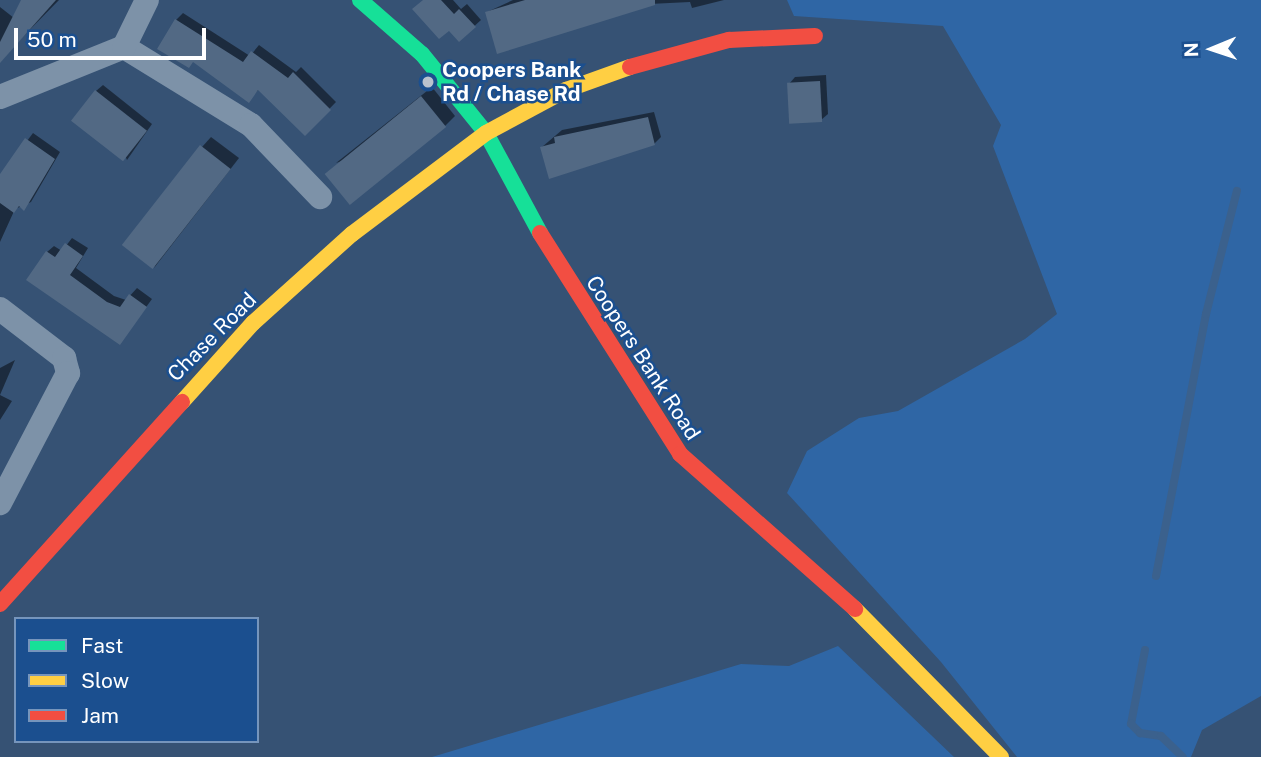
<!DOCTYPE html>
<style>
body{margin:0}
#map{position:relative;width:1261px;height:757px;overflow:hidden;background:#365274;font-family:"Public Sans",sans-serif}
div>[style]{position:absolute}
.green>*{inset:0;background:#2f66a5}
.shadow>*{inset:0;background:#0007}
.stream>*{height:8px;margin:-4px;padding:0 4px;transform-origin:4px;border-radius:4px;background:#3b618d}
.building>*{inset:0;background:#526984;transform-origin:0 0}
.street>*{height:24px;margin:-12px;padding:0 12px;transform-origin:12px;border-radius:12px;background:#7d92a8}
.fast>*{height:16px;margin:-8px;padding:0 8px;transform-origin:8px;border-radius:8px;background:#16e098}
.slow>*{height:16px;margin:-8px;padding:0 8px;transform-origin:8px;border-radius:8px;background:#ffcf43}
.jam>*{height:16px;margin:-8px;padding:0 8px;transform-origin:8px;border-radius:8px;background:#f24e42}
.dots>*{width:19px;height:19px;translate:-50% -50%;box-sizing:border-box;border:4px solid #1b4f8f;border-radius:50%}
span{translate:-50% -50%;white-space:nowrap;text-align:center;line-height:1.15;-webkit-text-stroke:5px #1b4f8f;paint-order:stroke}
.poi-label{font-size:21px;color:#fff;font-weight:700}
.left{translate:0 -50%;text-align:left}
.street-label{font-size:21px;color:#fff}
.legend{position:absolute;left:14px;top:617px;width:245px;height:126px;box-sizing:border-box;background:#1b4f8f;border:2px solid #7695bc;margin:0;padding:9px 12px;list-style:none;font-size:21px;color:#fff}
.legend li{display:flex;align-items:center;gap:14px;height:35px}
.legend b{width:35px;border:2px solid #7695bc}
.north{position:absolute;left:1177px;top:14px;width:70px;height:70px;-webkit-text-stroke:5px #1b4f8f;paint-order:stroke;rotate:268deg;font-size:19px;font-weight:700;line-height:28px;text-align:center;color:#fff}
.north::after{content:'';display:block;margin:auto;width:24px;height:32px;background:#fff;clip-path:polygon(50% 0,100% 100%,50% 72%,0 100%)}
.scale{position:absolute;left:14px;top:28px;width:192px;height:32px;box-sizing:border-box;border:4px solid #fff;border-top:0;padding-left:9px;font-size:21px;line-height:24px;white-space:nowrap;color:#fff;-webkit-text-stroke:5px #1b4f8f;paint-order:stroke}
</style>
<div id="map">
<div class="green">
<i style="clip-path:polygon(787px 0,1261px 0,1261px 696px,1202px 730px,1191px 757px,1017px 757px,941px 662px,787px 493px,807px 451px,859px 418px,898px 411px,1025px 339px,1057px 314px,993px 146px,1001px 125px,943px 26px,794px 16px)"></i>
<i style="clip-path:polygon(838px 646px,954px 757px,432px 757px,741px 664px,789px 666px)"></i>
</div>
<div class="shadow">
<i style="clip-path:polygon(24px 0,59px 0,0 60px,0 7px,14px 18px)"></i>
<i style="clip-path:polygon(424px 0,453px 0,461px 9px,467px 4px,481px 20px,459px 40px)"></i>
<i style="clip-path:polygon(513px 0,724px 0,692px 8px,690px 2px,487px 12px)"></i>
<i style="clip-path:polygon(183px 13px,250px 56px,259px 45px,296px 72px,301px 67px,336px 102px,305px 134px,259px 89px,248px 101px,176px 20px)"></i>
<i style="clip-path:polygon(826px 75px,828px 114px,821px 120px,789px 84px,795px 77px)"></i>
<i style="clip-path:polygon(103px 85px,152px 124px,127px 160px,96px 91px)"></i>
<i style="clip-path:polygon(432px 87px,455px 116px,445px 126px,336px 163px)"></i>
<i style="clip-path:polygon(654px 112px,661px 137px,654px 144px,550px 177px,542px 147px,562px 130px)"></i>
<i style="clip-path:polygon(33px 133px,60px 152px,31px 202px,15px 209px,0 242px,0 177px)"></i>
<i style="clip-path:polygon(211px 137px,239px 158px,154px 268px,202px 147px)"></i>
<i style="clip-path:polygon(72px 238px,88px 248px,76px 268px,114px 296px,126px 300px,137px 288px,152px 299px,120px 343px,47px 252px,54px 246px,62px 251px)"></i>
<i style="clip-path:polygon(15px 360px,0 395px,12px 401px,0 420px,0 368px)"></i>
</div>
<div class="stream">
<i style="left:1156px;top:576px;width:267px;rotate:-79.2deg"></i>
<i style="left:1206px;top:314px;width:127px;rotate:-75.9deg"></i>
<i style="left:1145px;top:650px;width:75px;rotate:100.7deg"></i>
<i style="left:1131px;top:724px;width:13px;rotate:45deg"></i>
<i style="left:1140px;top:733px;width:21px;rotate:8deg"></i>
<i style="left:1161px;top:736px;width:30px;rotate:44deg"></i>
</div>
<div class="building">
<i style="clip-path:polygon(21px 0,56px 0,0 63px,0 42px)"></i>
<i style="clip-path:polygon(423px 0,441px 0,454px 14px,459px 9px,476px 27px,459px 42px,449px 31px,439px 39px,412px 9px)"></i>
<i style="clip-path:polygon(525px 0,655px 0,655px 5px,497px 54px,485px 12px)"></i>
<i style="clip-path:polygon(175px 19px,243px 62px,251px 51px,288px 78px,293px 72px,331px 110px,305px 136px,258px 90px,249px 103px,193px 62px,189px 68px,157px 49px)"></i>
<i style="left:820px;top:81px;width:41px;height:33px;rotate:87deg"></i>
<i style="left:95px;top:90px;width:66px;height:39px;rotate:38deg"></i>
<i style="left:421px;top:96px;width:40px;height:124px;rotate:51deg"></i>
<i style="clip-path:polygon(648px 117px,655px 145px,549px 179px,540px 147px,555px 143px,554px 137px)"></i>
<i style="clip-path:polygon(25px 138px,55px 159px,24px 211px,19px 206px,14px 213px,0 203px,0 174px)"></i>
<i style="left:200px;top:145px;width:39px;height:127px;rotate:38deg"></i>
<i style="clip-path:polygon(65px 243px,83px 256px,70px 275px,107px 302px,120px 307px,129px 294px,147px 307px,120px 345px,26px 280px,46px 251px,55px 257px)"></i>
</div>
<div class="street">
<i style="left:124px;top:47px;width:149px;rotate:31.6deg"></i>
<i style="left:251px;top:125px;width:100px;rotate:46.2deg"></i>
<i style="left:0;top:97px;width:134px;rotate:-22deg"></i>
<i style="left:124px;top:47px;width:52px;rotate:-63.9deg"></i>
<i style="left:0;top:309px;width:81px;rotate:37.4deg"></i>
<i style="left:64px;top:358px;width:16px;rotate:75deg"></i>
<i style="left:68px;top:373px;width:147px;rotate:117.6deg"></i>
</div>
<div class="fast">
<i style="left:360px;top:0;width:82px;rotate:41.1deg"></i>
<i style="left:422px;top:54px;width:102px;rotate:51deg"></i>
<i style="left:486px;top:133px;width:114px;rotate:61.6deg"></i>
</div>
<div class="slow">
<i style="left:182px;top:402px;width:106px;rotate:-48.1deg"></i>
<i style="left:253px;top:323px;width:133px;rotate:-42deg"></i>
<i style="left:352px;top:234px;width:168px;rotate:-37deg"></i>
<i style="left:486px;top:133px;width:91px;rotate:-28.3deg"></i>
<i style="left:566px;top:90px;width:68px;rotate:-19.8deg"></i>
<i style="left:855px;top:609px;width:208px;rotate:45.4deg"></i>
</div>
<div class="jam">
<i style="left:630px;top:67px;width:103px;rotate:-15.3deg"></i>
<i style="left:729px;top:40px;width:86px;rotate:-2.7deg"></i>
<i style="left:540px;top:233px;width:262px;rotate:57.6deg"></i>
<i style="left:680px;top:454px;width:234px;rotate:41.5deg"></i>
<i style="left:0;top:604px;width:272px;rotate:-48deg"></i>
</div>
<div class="dots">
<i style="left:428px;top:82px;background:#b9c2ce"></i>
</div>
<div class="poi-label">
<span class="left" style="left:442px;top:82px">Coopers Bank<br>Rd / Chase Rd</span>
</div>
<div class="street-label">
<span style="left:212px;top:337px;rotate:-45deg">Chase Road</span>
<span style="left:643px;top:358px;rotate:57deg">Coopers Bank Road</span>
</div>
<ul class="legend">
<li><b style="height:9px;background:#16e098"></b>Fast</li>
<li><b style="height:9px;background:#ffcf43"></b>Slow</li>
<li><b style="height:9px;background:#f24e42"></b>Jam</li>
</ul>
<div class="north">N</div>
<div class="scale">50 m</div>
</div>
